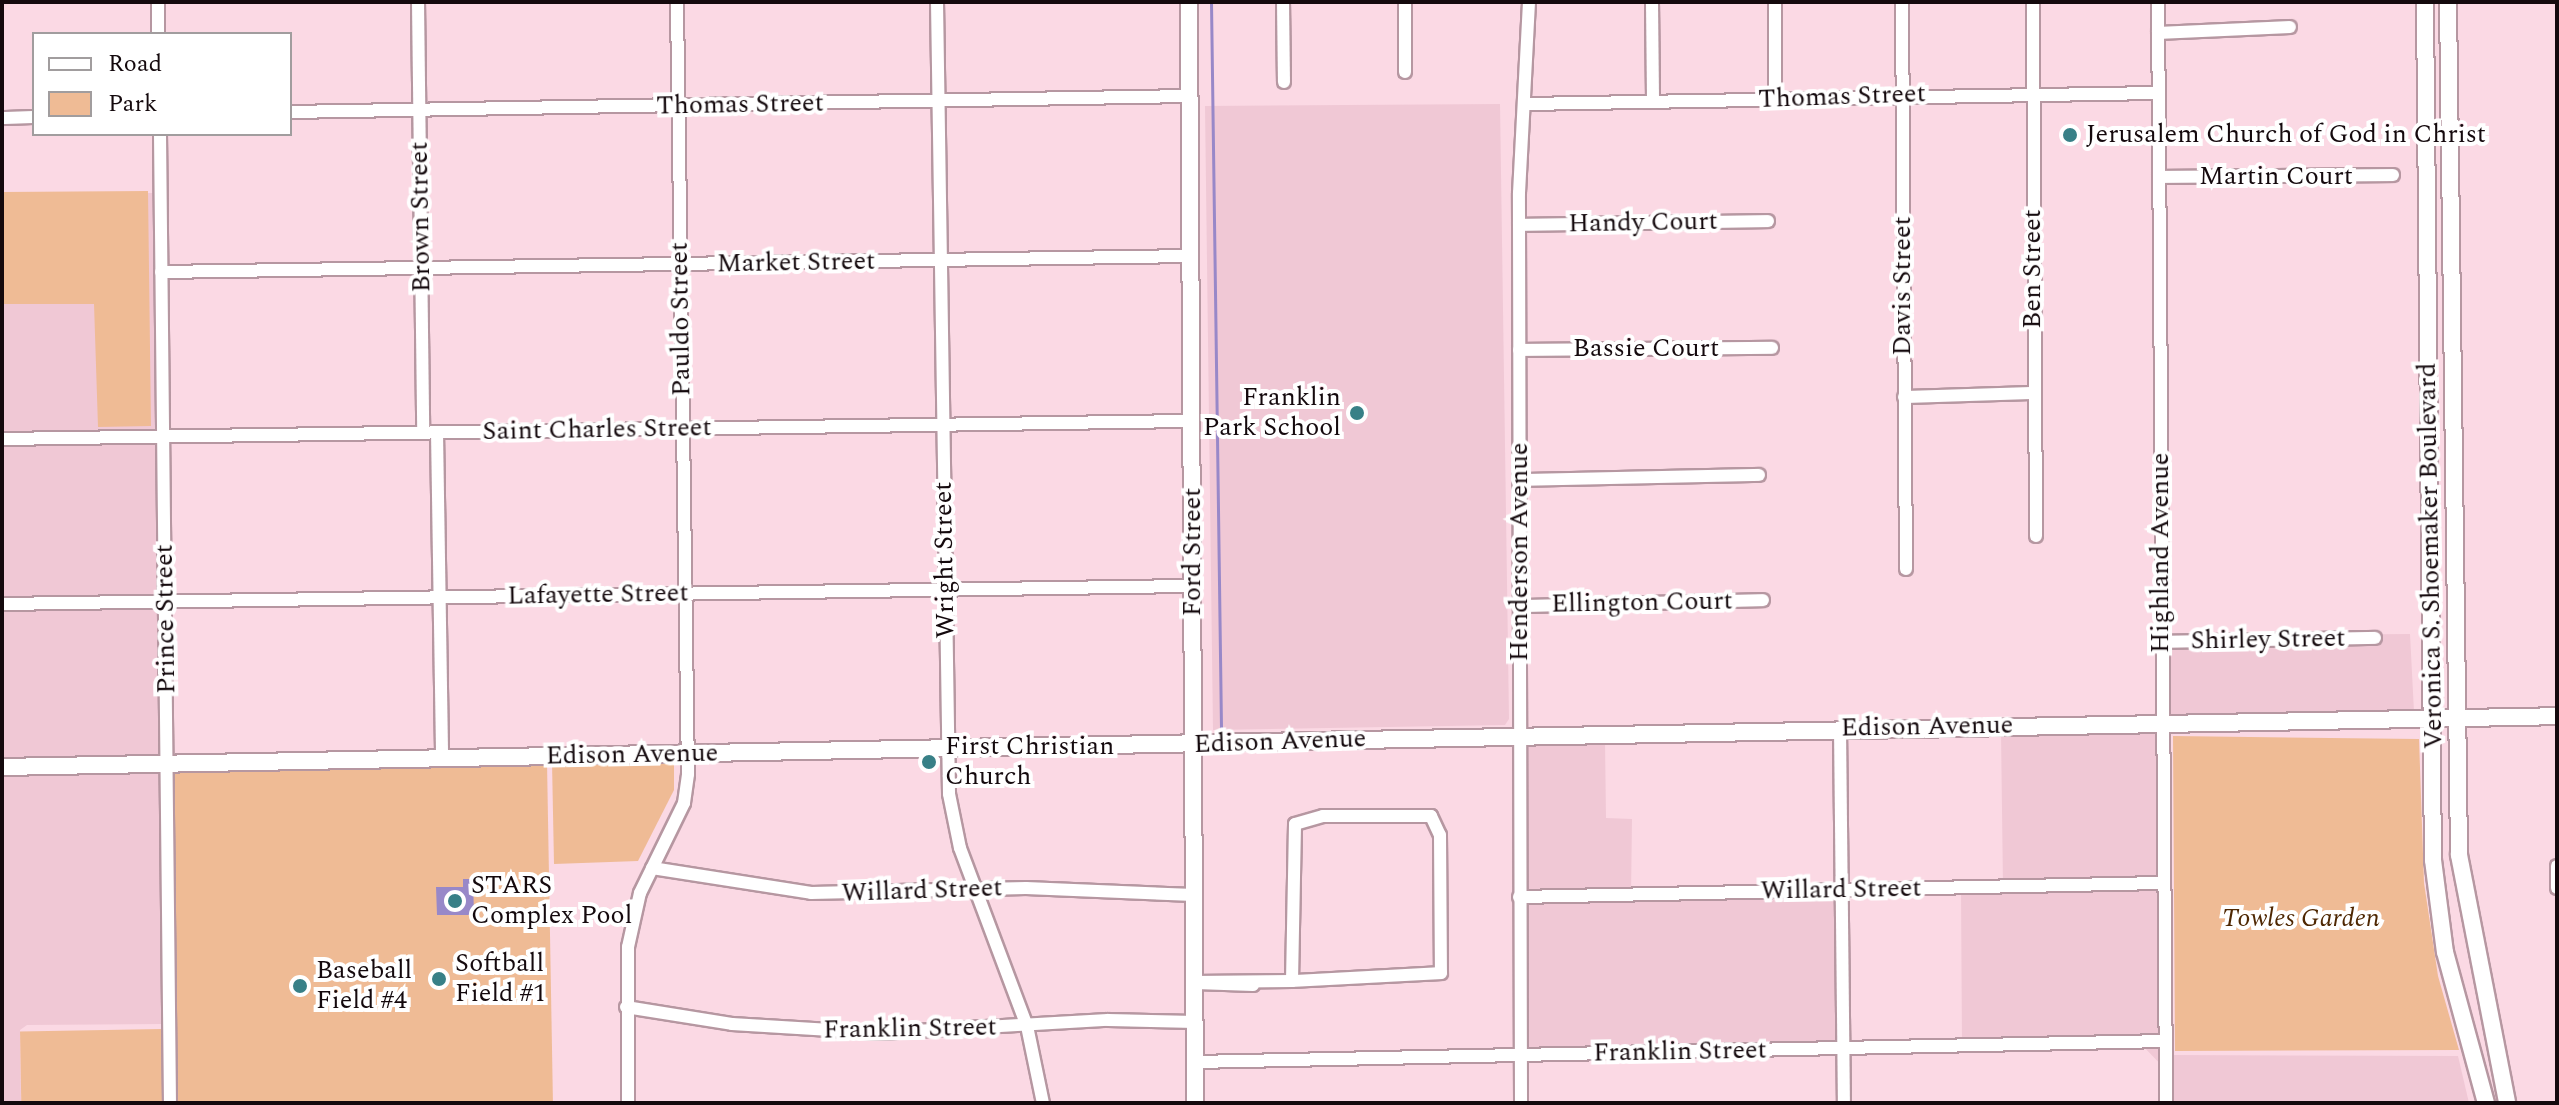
<!DOCTYPE html>
<style>
body{margin:0}
#map{position:relative;width:2559px;height:1105px;overflow:hidden;background:#fbd9e4;font-family:Spectral,serif}
div>[style]{position:absolute}
.built>*{inset:0;background:#f0c8d5}
.green>*{inset:0;background:#efbb95;transform-origin:0 0}
.water>*{inset:0;background:#9888c8}
.stream>*{height:3px;margin:-1.5px;padding:0 1.5px;transform-origin:1.5px;border-radius:1.5px;background:#9888c8}
.roads{filter:drop-shadow(2px 0 #b697a1) drop-shadow(-2px 0 #b697a1) drop-shadow(0 2px #b697a1) drop-shadow(0 -2px #b697a1)}
.minor>*{height:12px;margin:-6px;padding:0 6px;transform-origin:6px;border-radius:6px;background:#fff}
.tertiary>*{height:16px;margin:-8px;padding:0 8px;transform-origin:8px;border-radius:8px;background:#fff}
.dots>*{width:22px;height:22px;translate:-50% -50%;box-sizing:border-box;border:4px solid #fff;border-radius:50%}
span{translate:-50% -50%;white-space:nowrap;text-align:center;line-height:1.15;-webkit-text-stroke:8px #fff;paint-order:stroke}
.street-label{font-size:26px;color:#14090d}
.poi-label{font-size:26px;color:#14090d}
.left{translate:0 -50%;text-align:left}
.right{translate:-100% -50%;text-align:right}
.park-label{font-size:26px;color:#4e2702;font-style:italic}
.frame{position:absolute;inset:0;border:4px solid #14090d;pointer-events:none}
.legend{position:absolute;left:32px;top:32px;width:260px;height:104px;box-sizing:border-box;background:#fff;border:2px solid #a19d9e;margin:0;padding:10px 14px;list-style:none;font-size:24px;color:#14090d}
.legend li{display:flex;align-items:center;gap:16px;height:40px}
.legend b{width:40px;border:2px solid #a19d9e}
</style>
<div id="map">
<div class="built">
<i style="clip-path:polygon(1500px 104px,1509px 719px,1505px 725px,1213px 730px,1205px 106px)"></i>
<i style="clip-path:polygon(2px 193px,166px 193px,164px 1024px,27px 1025px,20px 1030px,21px 1103px,2px 1103px)"></i>
<i style="clip-path:polygon(2410px 634px,2414px 712px,2153px 715px,2165px 702px,2165px 636px)"></i>
<i style="clip-path:polygon(2171px 731px,2171px 1055px,2458px 1056px,2469px 1103px,2169px 1103px,2169px 1073px,2140px 1043px,1962px 1046px,1961px 888px,2003px 887px,2001px 732px)"></i>
<i style="clip-path:polygon(1605px 740px,1606px 818px,1632px 819px,1631px 896px,1847px 890px,1849px 1047px,1525px 1054px,1525px 742px)"></i>
</div>
<div class="green">
<i style="clip-path:polygon(148px 191px,151px 426px,98px 427px,94px 304px,2px 304px,2px 192px)"></i>
<i style="clip-path:polygon(2173px 736px,2419px 739px,2424px 883px,2438px 976px,2459px 1050px,2175px 1051px)"></i>
<i style="clip-path:polygon(674px 760px,674px 790px,638px 861px,554px 864px,552px 762px)"></i>
<i style="left:547px;top:762px;width:341px;height:376px;rotate:89deg"></i>
<i style="left:162px;top:1029px;width:74px;height:142px;rotate:89deg"></i>
</div>
<div class="water">
<i style="clip-path:polygon(463px 879px,473px 879px,474px 915px,437px 915px,436px 887px,463px 887px)"></i>
</div>
<div class="stream">
<i style="left:1211px;top:2px;width:726px;rotate:89.21deg"></i>
</div>
<div class="roads">
<div class="minor">
<i style="left:158px;top:2px;width:32px;rotate:90deg"></i>
<i style="left:418px;top:2px;width:431px;rotate:89.3deg"></i>
<i style="left:937px;top:2px;width:792px;rotate:89.13deg"></i>
<i style="left:949px;top:794px;width:55px;rotate:78.5deg"></i>
<i style="left:960px;top:848px;width:190px;rotate:69.4deg"></i>
<i style="left:1027px;top:1026px;width:79px;rotate:78.3deg"></i>
<i style="left:1283px;top:2px;width:80px;rotate:89.3deg"></i>
<i style="left:1405px;top:2px;width:70px;rotate:90deg"></i>
<i style="left:1652px;top:2px;width:100px;rotate:89.4deg"></i>
<i style="left:1775px;top:2px;width:98px;rotate:90deg"></i>
<i style="left:1902px;top:2px;width:567px;rotate:89.6deg"></i>
<i style="left:2033px;top:2px;width:534px;rotate:89.68deg"></i>
<i style="left:2158px;top:2px;width:1101px;rotate:89.58deg"></i>
<i style="left:2158px;top:33px;width:132px;rotate:-2.6deg"></i>
<i style="left:1526px;top:104px;width:633px;rotate:-1deg"></i>
<i style="left:290px;top:112px;width:900px;rotate:-1.02deg"></i>
<i style="left:2px;top:118px;width:32px;rotate:-2deg"></i>
<i style="left:160px;top:134px;width:969px;rotate:89.41deg"></i>
<i style="left:2159px;top:177px;width:234px;rotate:-0.5deg"></i>
<i style="left:1519px;top:225px;width:249px;rotate:-0.9deg"></i>
<i style="left:161px;top:272px;width:1030px;rotate:-0.89deg"></i>
<i style="left:1519px;top:350px;width:253px;rotate:-0.5deg"></i>
<i style="left:1904px;top:397px;width:129px;rotate:-1.8deg"></i>
<i style="left:437px;top:432px;width:326px;rotate:89.1deg"></i>
<i style="left:2px;top:439px;width:1190px;rotate:-0.87deg"></i>
<i style="left:1520px;top:480px;width:239px;rotate:-1.2deg"></i>
<i style="left:2px;top:604px;width:1191px;rotate:-0.87deg"></i>
<i style="left:1521px;top:606px;width:242px;rotate:-1.4deg"></i>
<i style="left:2161px;top:642px;width:214px;rotate:-1.1deg"></i>
<i style="left:1840px;top:728px;width:375px;rotate:89.4deg"></i>
<i style="left:1431px;top:816px;width:21px;rotate:65deg"></i>
<i style="left:1440px;top:835px;width:138px;rotate:89.6deg"></i>
<i style="left:1441px;top:973px;width:149px;rotate:176.9deg"></i>
<i style="left:1292px;top:981px;width:157px;rotate:-88.9deg"></i>
<i style="left:1295px;top:824px;width:29px;rotate:-16deg"></i>
<i style="left:1323px;top:816px;width:108px"></i>
<i style="left:2557px;top:866px;width:22px;rotate:90deg"></i>
<i style="left:652px;top:868px;width:161px;rotate:8.9deg"></i>
<i style="left:811px;top:893px;width:215px;rotate:-1.3deg"></i>
<i style="left:1026px;top:888px;width:168px;rotate:2.4deg"></i>
<i style="left:1519px;top:897px;width:644px;rotate:-1.25deg"></i>
<i style="left:1194px;top:982px;width:98px;rotate:-0.6deg"></i>
<i style="left:1196px;top:983px;width:57px;rotate:2deg"></i>
<i style="left:626px;top:1007px;width:107px;rotate:9.1deg"></i>
<i style="left:732px;top:1024px;width:148px;rotate:3.5deg"></i>
<i style="left:880px;top:1033px;width:228px;rotate:-3.3deg"></i>
<i style="left:1108px;top:1020px;width:87px;rotate:1.3deg"></i>
<i style="left:1195px;top:1062px;width:970px;rotate:-1.24deg"></i>
<i style="left:628px;top:1103px;width:156px;rotate:-90deg"></i>
<i style="left:628px;top:947px;width:55px;rotate:-77.5deg"></i>
<i style="left:640px;top:893px;width:100px;rotate:-63.9deg"></i>
<i style="left:684px;top:803px;width:29px;rotate:-82deg"></i>
<i style="left:688px;top:774px;width:772px;rotate:-90.82deg"></i>
<i style="left:1521px;top:1103px;width:910px;rotate:-90.13deg"></i>
<i style="left:1519px;top:193px;width:191px;rotate:-87deg"></i>
</div>
<div class="tertiary">
<i style="left:1189px;top:2px;width:1101px;rotate:89.69deg"></i>
<i style="left:2425px;top:2px;width:858px;rotate:89.47deg"></i>
<i style="left:2433px;top:860px;width:93px;rotate:82.6deg"></i>
<i style="left:2445px;top:952px;width:156px;rotate:74.8deg"></i>
<i style="left:2448px;top:2px;width:853px;rotate:89.26deg"></i>
<i style="left:2459px;top:855px;width:253px;rotate:79deg"></i>
<i style="left:2px;top:767px;width:2556px;rotate:-1.14deg"></i>
</div>
</div>
<div class="dots">
<i style="left:2070px;top:135px;background:#388087"></i>
<i style="left:1357px;top:413px;background:#388087"></i>
<i style="left:929px;top:762px;background:#388087"></i>
<i style="left:455px;top:901px;background:#388087"></i>
<i style="left:439px;top:979px;background:#388087"></i>
<i style="left:300px;top:986px;background:#388087"></i>
</div>
<div class="street-label">
<span style="left:1842px;top:97px;rotate:-2deg">Thomas Street</span>
<span style="left:740px;top:105px;rotate:-1deg">Thomas Street</span>
<span style="left:2276px;top:177px">Martin Court</span>
<span style="left:421px;top:217px;rotate:-91deg">Brown Street</span>
<span style="left:1643px;top:223px;rotate:-1deg">Handy Court</span>
<span style="left:796px;top:263px;rotate:-1deg">Market Street</span>
<span style="left:2033px;top:269px;rotate:-90deg">Ben Street</span>
<span style="left:1903px;top:286px;rotate:-90deg">Davis Street</span>
<span style="left:681px;top:319px;rotate:-91deg">Pauldo Street</span>
<span style="left:1646px;top:349px">Bassie Court</span>
<span style="left:597px;top:430px;rotate:-1deg">Saint Charles Street</span>
<span style="left:1193px;top:552px;rotate:-90deg">Ford Street</span>
<span style="left:1520px;top:552px;rotate:-90deg">Henderson Avenue</span>
<span style="left:2161px;top:553px;rotate:-90deg">Highland Avenue</span>
<span style="left:2431px;top:556px;rotate:-91deg">Veronica S. Shoemaker Boulevard</span>
<span style="left:945px;top:560px;rotate:-91deg">Wright Street</span>
<span style="left:598px;top:595px;rotate:-1deg">Lafayette Street</span>
<span style="left:1642px;top:603px;rotate:-1deg">Ellington Court</span>
<span style="left:166px;top:619px;rotate:-91deg">Prince Street</span>
<span style="left:2268px;top:640px;rotate:-1deg">Shirley Street</span>
<span style="left:1927px;top:727px;rotate:-1deg">Edison Avenue</span>
<span style="left:1280px;top:742px;rotate:-2deg">Edison Avenue</span>
<span style="left:632px;top:755px;rotate:-1deg">Edison Avenue</span>
<span style="left:1841px;top:890px;rotate:-1deg">Willard Street</span>
<span style="left:922px;top:891px;rotate:-2deg">Willard Street</span>
<span style="left:910px;top:1029px;rotate:-1deg">Franklin Street</span>
<span style="left:1680px;top:1052px;rotate:-1deg">Franklin Street</span>
</div>
<div class="poi-label">
<span class="left" style="left:2086px;top:135px">Jerusalem Church of God in Christ</span>
<span class="right" style="left:1341px;top:413px">Franklin<br>Park School</span>
<span class="left" style="left:945px;top:762px">First Christian<br>Church</span>
<span class="left" style="left:471px;top:901px">STARS<br>Complex Pool</span>
<span class="left" style="left:455px;top:979px">Softball<br>Field #1</span>
<span class="left" style="left:316px;top:986px">Baseball<br>Field #4</span>
</div>
<div class="park-label">
<span style="left:2301px;top:919px">Towles Garden</span>
</div>
<div class="frame"></div>
<ul class="legend">
<li><b style="height:10px;background:#fff"></b>Road</li>
<li><b style="height:22px;background:#efbb95"></b>Park</li>
</ul>
</div>
